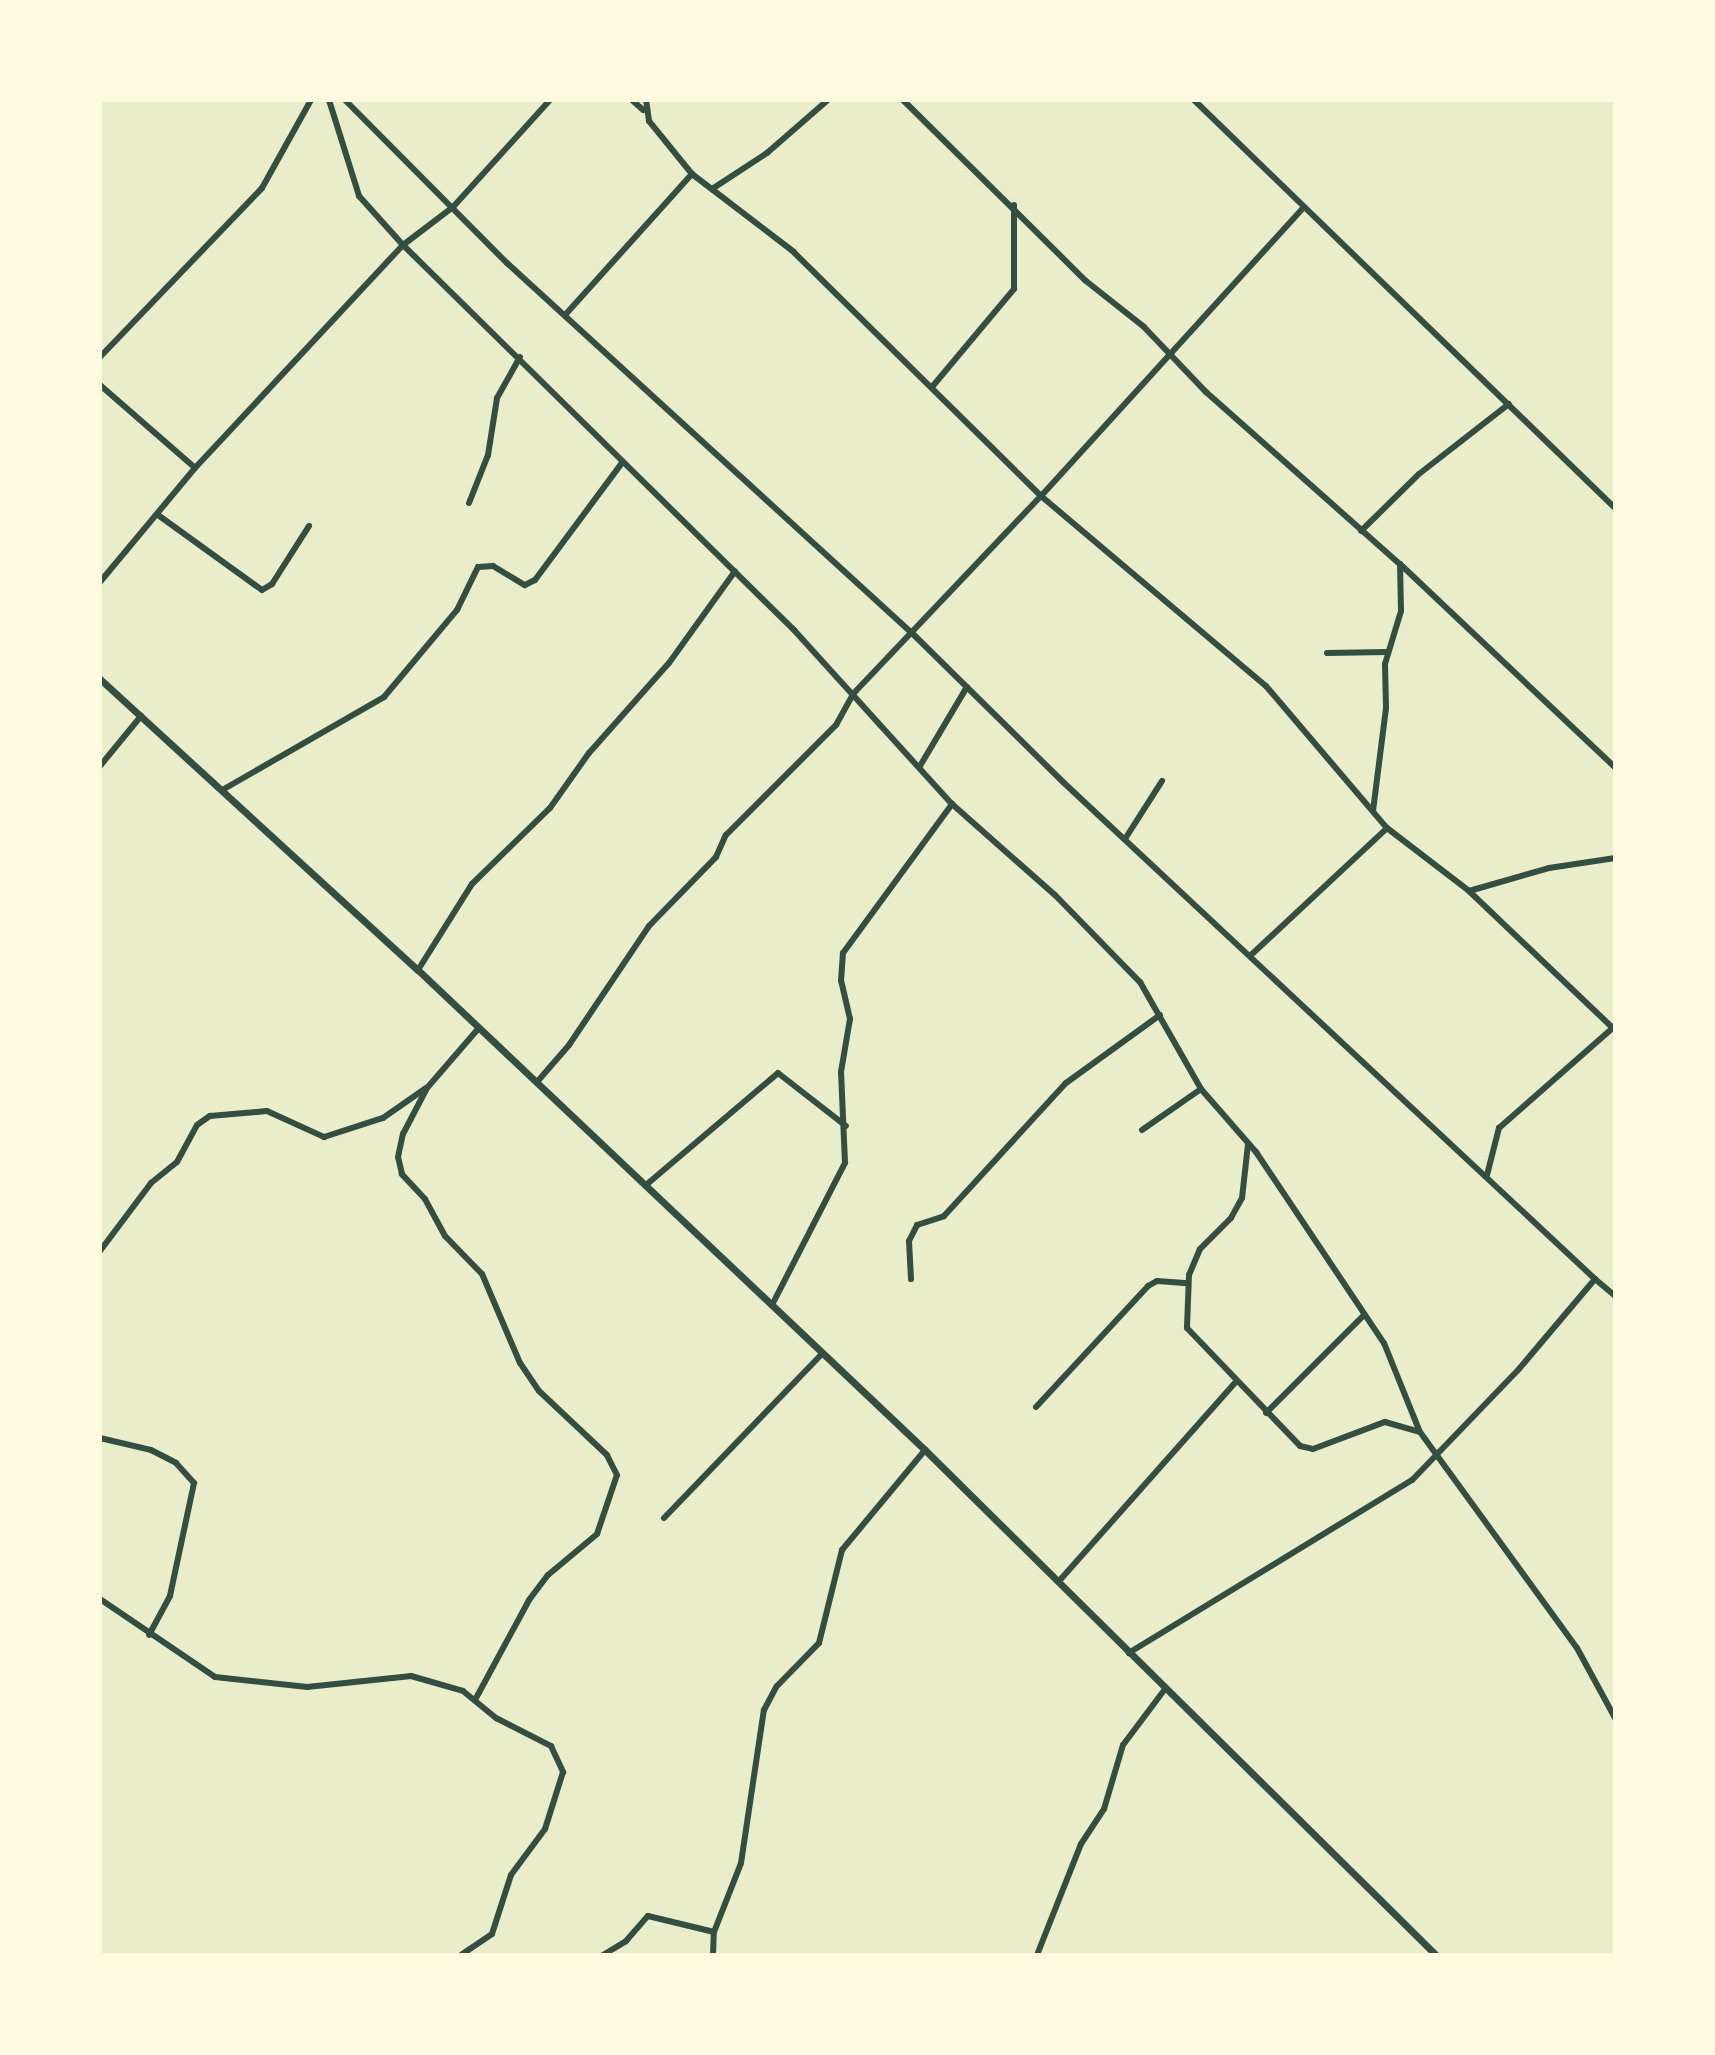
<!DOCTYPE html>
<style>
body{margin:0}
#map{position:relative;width:1715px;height:2055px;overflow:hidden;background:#e9edc9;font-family:"Sofia Sans Condensed",sans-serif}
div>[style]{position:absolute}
.minor>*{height:6px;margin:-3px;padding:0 3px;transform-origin:3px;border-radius:3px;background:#344e41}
.tertiary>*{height:7px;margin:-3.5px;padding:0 3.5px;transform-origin:3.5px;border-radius:3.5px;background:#344e41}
span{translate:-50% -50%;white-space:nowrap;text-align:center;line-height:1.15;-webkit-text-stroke:6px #fefae0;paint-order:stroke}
.frame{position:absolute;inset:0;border:102px solid #fefae0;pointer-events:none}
</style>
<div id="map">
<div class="minor">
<i style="left:329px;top:100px;width:101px;rotate:72.6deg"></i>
<i style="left:359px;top:196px;width:66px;rotate:48.1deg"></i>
<i style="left:403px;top:245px;width:549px;rotate:44.56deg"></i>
<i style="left:794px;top:630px;width:235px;rotate:47.8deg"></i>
<i style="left:952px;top:804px;width:137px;rotate:41.5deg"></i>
<i style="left:1055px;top:895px;width:122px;rotate:45.7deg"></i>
<i style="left:1140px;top:982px;width:123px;rotate:60.3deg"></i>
<i style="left:1201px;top:1089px;width:84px;rotate:48.9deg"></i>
<i style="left:1256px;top:1152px;width:230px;rotate:56.2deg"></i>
<i style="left:1384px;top:1343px;width:96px;rotate:68deg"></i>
<i style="left:1420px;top:1432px;width:267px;rotate:54deg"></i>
<i style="left:1577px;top:1648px;width:80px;rotate:61.5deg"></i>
<i style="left:345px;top:100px;width:230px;rotate:45.2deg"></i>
<i style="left:507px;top:263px;width:551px;rotate:42.43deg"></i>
<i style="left:914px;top:635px;width:209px;rotate:44.6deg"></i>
<i style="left:1063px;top:782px;width:728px;rotate:43.05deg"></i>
<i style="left:1595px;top:1279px;width:118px;rotate:130.2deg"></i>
<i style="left:1519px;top:1369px;width:154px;rotate:133.9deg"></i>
<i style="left:1412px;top:1480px;width:332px;rotate:148.6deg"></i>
<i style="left:632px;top:100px;width:15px;rotate:42deg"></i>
<i style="left:903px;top:100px;width:257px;rotate:44.7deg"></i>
<i style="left:1086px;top:281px;width:74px;rotate:38.4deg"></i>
<i style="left:1144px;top:327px;width:90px;rotate:46.4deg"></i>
<i style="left:1206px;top:392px;width:259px;rotate:41.6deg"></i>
<i style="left:1400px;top:564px;width:296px;rotate:43.4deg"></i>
<i style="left:1194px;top:100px;width:586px;rotate:44.1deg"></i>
<i style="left:712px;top:189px;width:66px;rotate:-33.2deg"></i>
<i style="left:767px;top:153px;width:81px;rotate:-41deg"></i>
<i style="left:1304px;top:207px;width:391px;rotate:132.3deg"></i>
<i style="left:1041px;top:496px;width:294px;rotate:40.2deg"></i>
<i style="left:1266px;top:686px;width:187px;rotate:49.6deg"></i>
<i style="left:1387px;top:828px;width:103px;rotate:37.5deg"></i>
<i style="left:1469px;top:891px;width:199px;rotate:43.6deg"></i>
<i style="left:565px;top:315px;width:190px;rotate:-48deg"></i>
<i style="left:100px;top:357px;width:234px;rotate:-46.2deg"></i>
<i style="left:262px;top:188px;width:101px;rotate:-60.9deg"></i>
<i style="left:100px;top:385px;width:126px;rotate:41.1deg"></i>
<i style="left:932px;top:387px;width:128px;rotate:-50.1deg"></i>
<i style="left:1014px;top:289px;width:84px;rotate:-90deg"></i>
<i style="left:469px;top:503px;width:52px;rotate:-68.4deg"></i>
<i style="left:488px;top:455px;width:58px;rotate:-81deg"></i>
<i style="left:497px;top:398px;width:47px;rotate:-60.7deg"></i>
<i style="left:158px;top:515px;width:128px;rotate:35.8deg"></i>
<i style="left:262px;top:590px;width:12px;rotate:-31deg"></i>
<i style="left:272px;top:584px;width:69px;rotate:-57.5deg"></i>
<i style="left:1361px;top:531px;width:81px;rotate:-44.5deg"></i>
<i style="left:1419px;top:474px;width:114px;rotate:-37.9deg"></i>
<i style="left:100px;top:582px;width:148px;rotate:-50.2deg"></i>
<i style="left:195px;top:468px;width:305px;rotate:-47deg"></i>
<i style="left:403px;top:245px;width:63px;rotate:-37.2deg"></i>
<i style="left:453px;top:207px;width:144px;rotate:-47.8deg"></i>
<i style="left:1327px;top:653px;width:60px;rotate:-1deg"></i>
<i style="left:100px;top:766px;width:65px;rotate:-50.6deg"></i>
<i style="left:920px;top:766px;width:92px;rotate:-59.3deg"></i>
<i style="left:224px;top:789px;width:185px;rotate:-29.9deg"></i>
<i style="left:384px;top:697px;width:114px;rotate:-50deg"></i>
<i style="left:457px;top:610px;width:48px;rotate:-64deg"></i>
<i style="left:478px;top:567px;width:15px;rotate:-4deg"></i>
<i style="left:493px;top:566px;width:37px;rotate:31deg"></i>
<i style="left:525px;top:585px;width:11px;rotate:-27deg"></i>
<i style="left:535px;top:580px;width:144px;rotate:-53.4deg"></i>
<i style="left:1373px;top:811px;width:104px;rotate:-82.8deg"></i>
<i style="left:1386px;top:708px;width:44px;rotate:-91.3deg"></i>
<i style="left:1385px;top:664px;width:55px;rotate:-73.2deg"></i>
<i style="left:1401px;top:611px;width:47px;rotate:-91.2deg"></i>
<i style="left:1125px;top:839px;width:69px;rotate:-57.5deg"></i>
<i style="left:1469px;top:891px;width:83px;rotate:-16deg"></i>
<i style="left:1549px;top:868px;width:67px;rotate:-8.6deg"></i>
<i style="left:1251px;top:955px;width:186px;rotate:-43deg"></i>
<i style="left:418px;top:970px;width:102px;rotate:-57.9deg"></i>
<i style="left:472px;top:884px;width:109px;rotate:-44.3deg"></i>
<i style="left:550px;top:808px;width:67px;rotate:-54.7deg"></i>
<i style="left:589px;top:753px;width:120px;rotate:-48.4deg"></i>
<i style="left:669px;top:663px;width:113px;rotate:-54.3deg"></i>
<i style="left:537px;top:1082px;width:49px;rotate:-49.1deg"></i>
<i style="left:569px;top:1045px;width:143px;rotate:-56.1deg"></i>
<i style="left:649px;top:926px;width:96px;rotate:-45.8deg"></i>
<i style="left:716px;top:857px;width:24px;rotate:-66deg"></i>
<i style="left:726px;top:835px;width:156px;rotate:-45deg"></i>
<i style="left:836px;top:725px;width:35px;rotate:-61deg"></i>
<i style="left:853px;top:694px;width:273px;rotate:-46.5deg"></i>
<i style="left:1041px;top:496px;width:347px;rotate:-135.4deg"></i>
<i style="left:794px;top:252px;width:128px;rotate:-142.6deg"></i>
<i style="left:692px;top:174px;width:68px;rotate:-129.1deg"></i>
<i style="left:649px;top:121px;width:21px;rotate:-98deg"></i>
<i style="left:1142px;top:1130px;width:72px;rotate:-34.8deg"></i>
<i style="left:1248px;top:1144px;width:54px;rotate:96.3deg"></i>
<i style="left:1242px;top:1198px;width:23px;rotate:119deg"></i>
<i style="left:1231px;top:1218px;width:44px;rotate:135deg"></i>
<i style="left:1200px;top:1249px;width:28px;rotate:113deg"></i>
<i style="left:1189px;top:1275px;width:53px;rotate:92.2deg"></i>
<i style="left:1187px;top:1328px;width:163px;rotate:46.2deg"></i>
<i style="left:1300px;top:1446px;width:13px;rotate:13deg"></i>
<i style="left:1313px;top:1449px;width:77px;rotate:-20.6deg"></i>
<i style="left:1385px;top:1422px;width:35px;rotate:16deg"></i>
<i style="left:1487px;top:1175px;width:49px;rotate:-75.7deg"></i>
<i style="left:1499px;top:1128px;width:154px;rotate:-41.3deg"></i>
<i style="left:646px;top:1185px;width:173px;rotate:-40.3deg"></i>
<i style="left:778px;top:1073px;width:86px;rotate:37.9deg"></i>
<i style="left:100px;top:1251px;width:85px;rotate:-53.1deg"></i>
<i style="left:151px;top:1183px;width:33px;rotate:-39deg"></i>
<i style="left:177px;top:1162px;width:42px;rotate:-61.6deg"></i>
<i style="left:197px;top:1125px;width:16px;rotate:-35deg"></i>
<i style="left:210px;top:1116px;width:57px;rotate:-5deg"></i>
<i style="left:267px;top:1111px;width:63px;rotate:24.5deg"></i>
<i style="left:324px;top:1137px;width:62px;rotate:-17.9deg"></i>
<i style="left:383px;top:1118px;width:52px;rotate:-34.9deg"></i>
<i style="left:911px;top:1279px;width:38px;rotate:-93deg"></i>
<i style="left:909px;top:1241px;width:18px;rotate:-63deg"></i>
<i style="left:917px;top:1225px;width:28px;rotate:-18deg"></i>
<i style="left:944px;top:1216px;width:180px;rotate:-47.5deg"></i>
<i style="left:1066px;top:1083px;width:116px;rotate:-35.9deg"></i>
<i style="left:1595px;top:1279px;width:26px;rotate:40deg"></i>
<i style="left:772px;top:1305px;width:160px;rotate:-62.8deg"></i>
<i style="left:845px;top:1163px;width:91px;rotate:-92.5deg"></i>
<i style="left:841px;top:1072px;width:54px;rotate:-80.4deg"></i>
<i style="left:850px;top:1019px;width:39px;rotate:-103deg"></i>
<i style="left:841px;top:981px;width:28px;rotate:-86deg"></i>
<i style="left:843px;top:953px;width:185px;rotate:-53.8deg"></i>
<i style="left:1036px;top:1407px;width:165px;rotate:-47.2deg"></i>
<i style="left:1148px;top:1286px;width:10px;rotate:-29deg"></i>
<i style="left:1157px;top:1281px;width:31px;rotate:4deg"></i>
<i style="left:1266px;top:1413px;width:136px;rotate:-45deg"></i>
<i style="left:100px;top:1438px;width:52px;rotate:13.2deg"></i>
<i style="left:151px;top:1450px;width:28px;rotate:27deg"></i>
<i style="left:176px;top:1463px;width:27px;rotate:48deg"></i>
<i style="left:194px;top:1483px;width:116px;rotate:102deg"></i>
<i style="left:170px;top:1596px;width:44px;rotate:118.3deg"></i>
<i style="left:664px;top:1518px;width:229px;rotate:-46.1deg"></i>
<i style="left:1060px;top:1580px;width:264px;rotate:-48.4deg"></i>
<i style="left:100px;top:1599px;width:139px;rotate:34.1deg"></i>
<i style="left:215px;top:1677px;width:93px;rotate:6.2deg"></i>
<i style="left:307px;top:1687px;width:105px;rotate:-6deg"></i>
<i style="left:411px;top:1676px;width:54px;rotate:16.1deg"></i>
<i style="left:463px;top:1691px;width:43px;rotate:39.3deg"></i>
<i style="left:496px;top:1718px;width:62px;rotate:27deg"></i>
<i style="left:551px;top:1746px;width:29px;rotate:65deg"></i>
<i style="left:563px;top:1772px;width:60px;rotate:107.5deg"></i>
<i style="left:545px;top:1829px;width:57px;rotate:126.5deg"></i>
<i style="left:511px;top:1875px;width:62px;rotate:107.9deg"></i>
<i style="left:492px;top:1934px;width:37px;rotate:146deg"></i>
<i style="left:475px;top:1700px;width:114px;rotate:-61.6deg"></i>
<i style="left:529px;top:1600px;width:31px;rotate:-53deg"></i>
<i style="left:548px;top:1575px;width:64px;rotate:-39.9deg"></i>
<i style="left:597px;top:1534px;width:62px;rotate:-71.3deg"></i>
<i style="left:617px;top:1475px;width:22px;rotate:-117deg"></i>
<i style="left:607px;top:1455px;width:93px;rotate:-136.7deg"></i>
<i style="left:539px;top:1391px;width:34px;rotate:-124deg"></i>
<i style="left:520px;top:1363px;width:97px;rotate:-113.1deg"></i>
<i style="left:482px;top:1274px;width:53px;rotate:-134.2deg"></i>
<i style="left:445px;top:1236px;width:42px;rotate:-118.4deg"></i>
<i style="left:425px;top:1199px;width:34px;rotate:-133deg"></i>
<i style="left:402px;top:1174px;width:17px;rotate:-103deg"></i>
<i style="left:398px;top:1157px;width:24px;rotate:-78deg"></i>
<i style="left:403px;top:1134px;width:52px;rotate:-62.4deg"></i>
<i style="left:427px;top:1088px;width:78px;rotate:-49.2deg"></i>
<i style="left:603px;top:1955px;width:27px;rotate:-31deg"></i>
<i style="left:626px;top:1941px;width:33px;rotate:-49deg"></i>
<i style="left:648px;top:1916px;width:68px;rotate:13.6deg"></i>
<i style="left:714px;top:1932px;width:74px;rotate:-68.6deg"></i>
<i style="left:741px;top:1863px;width:155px;rotate:-81.5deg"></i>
<i style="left:764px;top:1710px;width:27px;rotate:-62deg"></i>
<i style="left:777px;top:1686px;width:60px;rotate:-45.7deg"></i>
<i style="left:819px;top:1643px;width:96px;rotate:-76.1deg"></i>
<i style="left:842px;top:1550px;width:130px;rotate:-50.3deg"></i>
<i style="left:713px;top:1955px;width:23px;rotate:-88deg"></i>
<i style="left:1037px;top:1955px;width:119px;rotate:-68.4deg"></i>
<i style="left:1081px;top:1844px;width:42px;rotate:-56.7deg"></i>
<i style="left:1104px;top:1809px;width:67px;rotate:-73.5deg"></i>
<i style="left:1123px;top:1745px;width:70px;rotate:-53.1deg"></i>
</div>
<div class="tertiary">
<i style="left:100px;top:679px;width:431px;rotate:42.5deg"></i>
<i style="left:418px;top:970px;width:698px;rotate:43.43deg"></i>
<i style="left:925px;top:1450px;width:718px;rotate:44.66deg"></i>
</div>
<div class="frame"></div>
</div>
